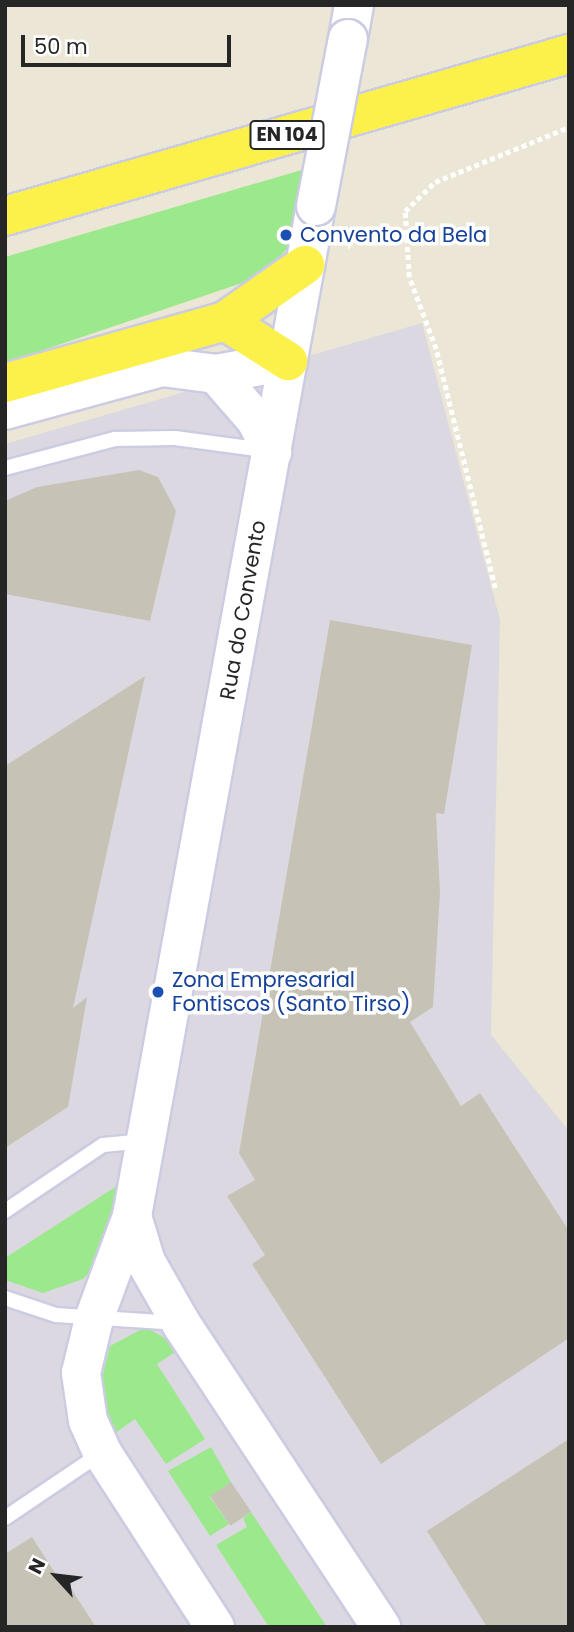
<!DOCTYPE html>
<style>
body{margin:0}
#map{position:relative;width:574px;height:1632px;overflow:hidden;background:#ebe6d6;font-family:Poppins,sans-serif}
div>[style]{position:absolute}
.industrial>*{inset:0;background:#dcd8e2}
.green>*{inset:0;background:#9ce88c}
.building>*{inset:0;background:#c6c2b6;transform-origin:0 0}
.path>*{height:4.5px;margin-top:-2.25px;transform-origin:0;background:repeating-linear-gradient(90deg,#fff 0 5px,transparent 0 8.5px)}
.roads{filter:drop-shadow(2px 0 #cbcbe2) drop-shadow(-2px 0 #cbcbe2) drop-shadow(0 2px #cbcbe2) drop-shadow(0 -2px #cbcbe2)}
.lane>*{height:14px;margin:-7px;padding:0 7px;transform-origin:7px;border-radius:7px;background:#fff}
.secondary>*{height:38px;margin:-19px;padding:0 19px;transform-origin:19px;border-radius:19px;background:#fff}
.primary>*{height:38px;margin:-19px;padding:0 19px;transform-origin:19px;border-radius:19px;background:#fcf14a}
.bridges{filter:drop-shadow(2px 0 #cbcbe2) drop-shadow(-2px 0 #cbcbe2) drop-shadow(0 2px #cbcbe2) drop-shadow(0 -2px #cbcbe2)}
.secondary-bridge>*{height:38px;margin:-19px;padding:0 19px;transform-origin:19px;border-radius:19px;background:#fff}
.dots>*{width:19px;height:19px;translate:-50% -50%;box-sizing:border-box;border:4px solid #fff;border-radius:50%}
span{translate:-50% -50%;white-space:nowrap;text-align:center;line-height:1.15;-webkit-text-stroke:7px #fff;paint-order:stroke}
.shield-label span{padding:2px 5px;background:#fff;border:2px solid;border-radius:5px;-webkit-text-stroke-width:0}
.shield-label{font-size:19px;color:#262626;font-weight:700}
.transit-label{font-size:21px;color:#164399}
.left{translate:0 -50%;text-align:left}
.street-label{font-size:21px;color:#262626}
.frame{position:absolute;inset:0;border:7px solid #262626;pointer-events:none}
.north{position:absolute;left:21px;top:1541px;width:70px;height:70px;-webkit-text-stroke:5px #fff;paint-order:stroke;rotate:297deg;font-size:19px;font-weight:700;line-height:28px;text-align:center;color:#262626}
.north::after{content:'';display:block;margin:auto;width:24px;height:32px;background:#262626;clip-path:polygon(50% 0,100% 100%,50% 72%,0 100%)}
.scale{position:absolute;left:21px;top:35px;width:210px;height:32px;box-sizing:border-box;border:4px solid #262626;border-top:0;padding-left:9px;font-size:21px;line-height:24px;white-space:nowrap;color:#262626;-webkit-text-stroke:5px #fff;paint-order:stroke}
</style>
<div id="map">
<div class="industrial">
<i style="clip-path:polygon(422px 323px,500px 620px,491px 1035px,569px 1131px,569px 1627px,5px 1627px,5px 444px)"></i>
</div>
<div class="green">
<i style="clip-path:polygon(305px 169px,288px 248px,260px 277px,5px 363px,5px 257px)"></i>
<i style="clip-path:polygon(123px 1182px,98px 1263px,83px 1279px,43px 1293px,5px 1280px,5px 1258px)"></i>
<i style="clip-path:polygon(146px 1327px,181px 1348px,157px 1364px,205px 1439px,166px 1464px,135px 1419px,110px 1437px,98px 1395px,110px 1346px)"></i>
<i style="clip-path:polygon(211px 1447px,231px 1482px,210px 1497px,229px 1524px,210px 1536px,168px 1471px)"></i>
<i style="clip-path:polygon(251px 1512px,327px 1627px,269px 1627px,216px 1545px,247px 1527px,243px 1518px)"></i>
</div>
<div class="building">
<i style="clip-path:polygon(139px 470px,158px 477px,176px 511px,150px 621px,5px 594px,5px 501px,37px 487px)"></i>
<i style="clip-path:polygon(330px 620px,472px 645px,444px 814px,436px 813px,440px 893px,433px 1007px,410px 1022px,461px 1106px,480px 1093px,569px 1231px,569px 1338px,381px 1464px,252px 1264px,265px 1255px,227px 1196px,255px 1180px,239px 1153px)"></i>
<i style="clip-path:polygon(145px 676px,73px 1008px,87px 997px,68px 1107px,5px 1148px,5px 766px)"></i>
<i style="clip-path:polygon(569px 1439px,569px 1627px,487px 1627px,427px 1531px)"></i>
<i style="left:231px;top:1482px;width:36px;height:25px;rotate:56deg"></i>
<i style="clip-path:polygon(32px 1537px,64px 1587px,68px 1584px,96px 1627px,5px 1627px,5px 1554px)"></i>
</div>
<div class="path">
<i style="left:495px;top:588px;width:246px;rotate:-103.9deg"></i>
<i style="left:436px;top:349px;width:77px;rotate:-110.6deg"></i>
<i style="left:409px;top:277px;width:66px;rotate:-93.5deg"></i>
<i style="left:405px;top:211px;width:42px;rotate:-44deg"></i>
<i style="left:435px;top:182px;width:145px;rotate:-22.3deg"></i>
</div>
<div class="roads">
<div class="lane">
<i style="left:5px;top:468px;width:114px;rotate:-14.8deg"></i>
<i style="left:115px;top:439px;width:60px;rotate:-1deg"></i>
<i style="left:175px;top:438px;width:90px;rotate:7.7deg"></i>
<i style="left:5px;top:1211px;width:118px;rotate:-34deg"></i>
<i style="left:103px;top:1145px;width:42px;rotate:-5.4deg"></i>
<i style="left:5px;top:1298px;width:54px;rotate:18.4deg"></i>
<i style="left:56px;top:1315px;width:119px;rotate:3.8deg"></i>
<i style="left:5px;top:1518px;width:115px;rotate:-34deg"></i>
</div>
<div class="secondary">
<i style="left:348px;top:39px;width:35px;rotate:-80deg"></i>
<i style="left:216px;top:374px;width:61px;rotate:49deg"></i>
<i style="left:256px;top:420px;width:36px;rotate:63deg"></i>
<i style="left:5px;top:410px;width:163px;rotate:-15.3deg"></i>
<i style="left:162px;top:367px;width:54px;rotate:7.4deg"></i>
<i style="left:216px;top:374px;width:73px;rotate:-10.2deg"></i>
<i style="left:132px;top:1216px;width:48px;rotate:73.1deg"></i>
<i style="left:146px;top:1262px;width:73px;rotate:60.3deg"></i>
<i style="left:182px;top:1325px;width:362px;rotate:56.6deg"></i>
<i style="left:215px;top:1627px;width:208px;rotate:-122.9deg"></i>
<i style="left:102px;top:1452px;width:34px;rotate:-114deg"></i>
<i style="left:88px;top:1421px;width:49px;rotate:-98.3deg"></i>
<i style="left:81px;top:1373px;width:56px;rotate:-76.5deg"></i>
<i style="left:94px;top:1319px;width:110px;rotate:-69.7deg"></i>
<i style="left:132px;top:1216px;width:1027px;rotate:-79.68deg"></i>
</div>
<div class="primary">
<i style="left:5px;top:216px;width:587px;rotate:-16.03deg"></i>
<i style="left:225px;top:321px;width:75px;rotate:32.4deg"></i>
<i style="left:5px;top:383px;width:229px;rotate:-15.7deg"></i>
<i style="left:225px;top:321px;width:98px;rotate:-35deg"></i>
</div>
</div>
<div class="bridges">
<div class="secondary-bridge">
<i style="left:316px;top:206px;width:170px;rotate:-79.2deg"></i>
</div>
</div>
<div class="dots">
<i style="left:286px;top:235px;background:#1a4fb4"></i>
<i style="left:158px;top:992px;background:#1a4fb4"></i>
</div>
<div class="shield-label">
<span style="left:287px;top:135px">EN 104</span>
</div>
<div class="transit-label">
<span class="left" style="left:300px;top:235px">Convento da Bela</span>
<span class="left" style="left:172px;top:992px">Zona Empresarial<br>Fontiscos (Santo Tirso)</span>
</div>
<div class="street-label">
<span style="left:243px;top:610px;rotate:-80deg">Rua do Convento</span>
</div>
<div class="frame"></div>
<div class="north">N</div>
<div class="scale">50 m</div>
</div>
